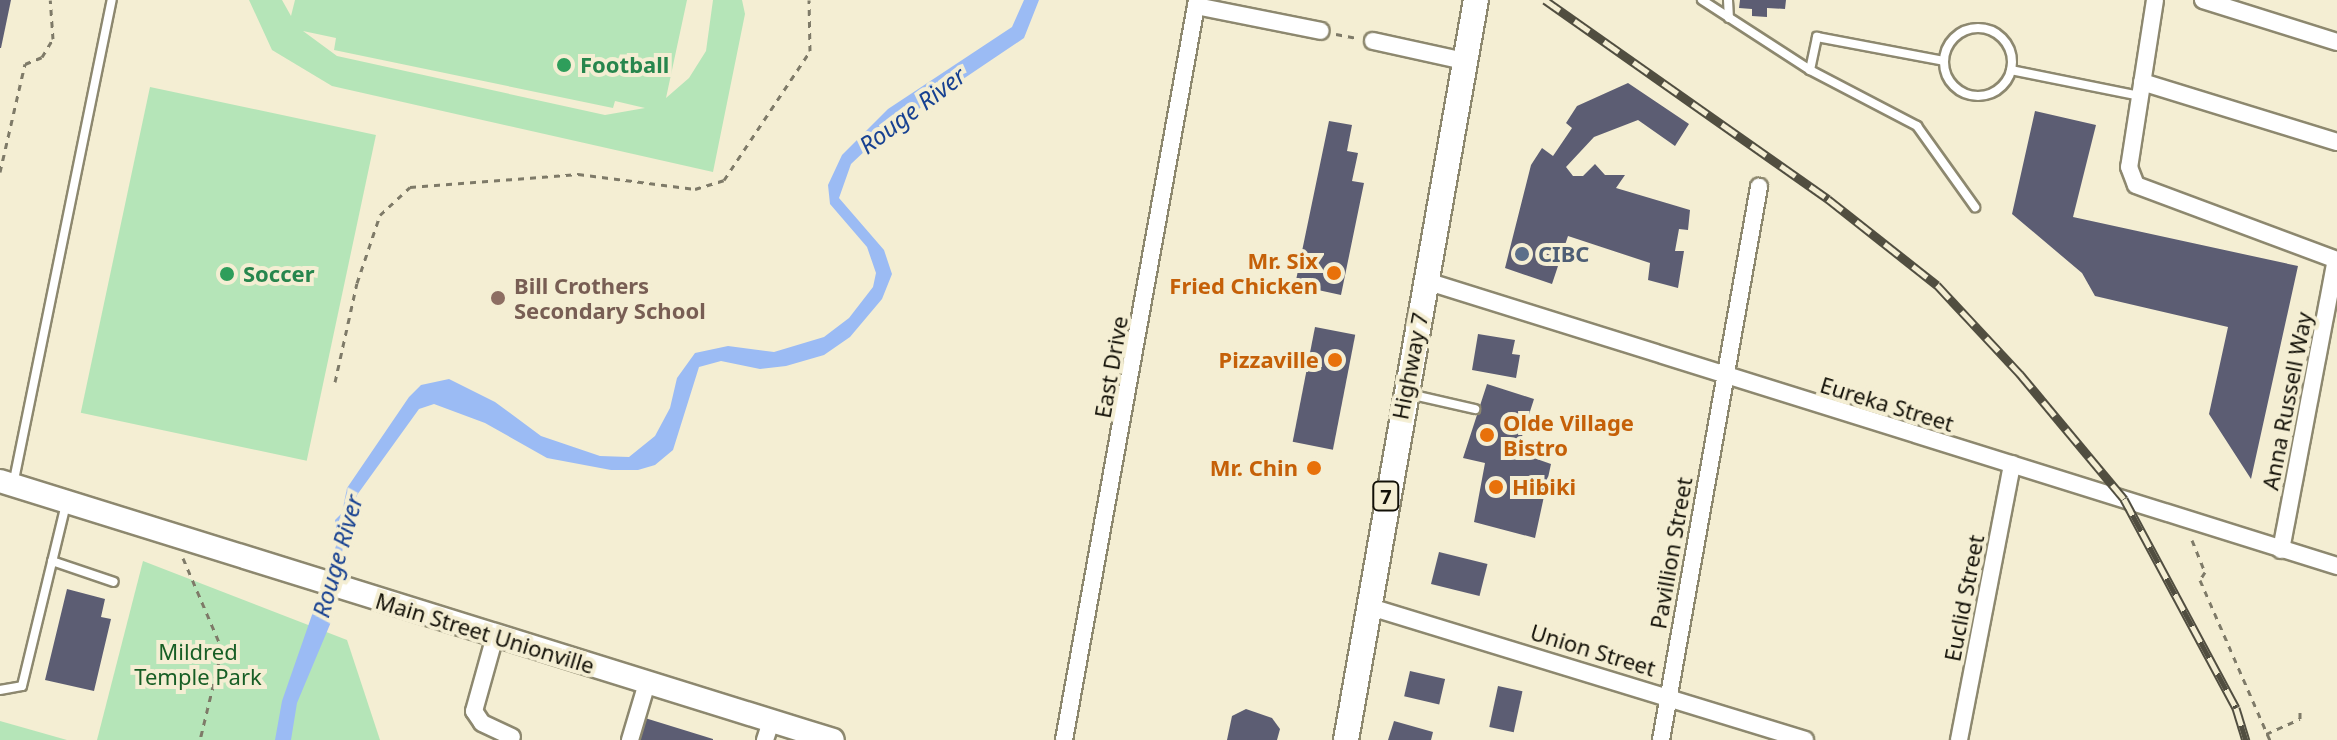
<!DOCTYPE html>
<style>
body{margin:0}
#map{position:relative;width:2337px;height:740px;overflow:hidden;background:#f4eed3;font-family:"Noto Sans",sans-serif}
div>[style]{position:absolute}
.green>*{inset:0;background:#b5e5b8;transform-origin:0 0}
.water>*{inset:0;background:#9bbbf4}
.building>*{inset:0;background:#5c5d73;transform-origin:0 0}
.path>*{height:3px;margin-top:-1.5px;transform-origin:0;background:repeating-linear-gradient(90deg,#7e7a68 0 6px,transparent 0 12px)}
.roads{filter:drop-shadow(2px 0 #8d886f) drop-shadow(-2px 0 #8d886f) drop-shadow(0 2px #8d886f) drop-shadow(0 -2px #8d886f)}
.lane>*{height:8px;margin:-4px;padding:0 4px;transform-origin:4px;border-radius:4px;background:#fff}
.lane>.ring{margin:-4px;padding:0;box-sizing:content-box;background:none;border:8px solid #fff;border-radius:50%}
.street>*{height:16px;margin:-8px;padding:0 8px;transform-origin:8px;border-radius:8px;background:#fff}
.secondary>*{height:22px;margin:-11px;padding:0 11px;transform-origin:11px;border-radius:11px;background:#fff}
.primary>*{height:24px;margin:-12px;padding:0 12px;transform-origin:12px;border-radius:12px;background:#fff}
.rail>*{height:9px;margin-top:-4.5px;transform-origin:0;background:repeating-linear-gradient(90deg,#f4eed3 0 18px,#514e40 0 36px);box-sizing:border-box;border-block:2px solid #514e40}
.dots>*{width:22px;height:22px;translate:-50% -50%;box-sizing:border-box;border:4px solid #f4eed3;border-radius:50%}
span{translate:-50% -50%;white-space:nowrap;text-align:center;line-height:1.15;-webkit-text-stroke:8px #f4eed3;paint-order:stroke}
.shield-label span{padding:2px 6px;background:#f4eed3;border:2px solid;border-radius:6px;-webkit-text-stroke-width:0}
.shield-label{font-size:20px;color:#121007;font-weight:700}
.leisure-label{font-size:22px;color:#27864d;font-weight:700}
.left{translate:0 -50%;text-align:left}
.service-label{font-size:22px;color:#4e5e75;font-weight:700}
.food-label{font-size:22px;color:#c56008;font-weight:700}
.right{translate:-100% -50%;text-align:right}
.education-label{font-size:22px;color:#785e54;font-weight:700}
.street-label{font-size:22px;color:#121007}
.park-label{font-size:22px;color:#175e25}
.water-label{font-size:24px;color:#174191;font-style:italic}
</style>
<div id="map">
<div class="green">
<i style="clip-path:polygon(evenodd,249px 0,282px 0,291px 16px,295px 0,687px 0,666px 98px,689px 78px,706px 51px,713px 0,742px 0,745px 14px,713px 172px,332px 86px,272px 50px,249px 0,303px 31px,336px 38px,334px 50px,613px 108px,615px 101px,645px 108px,605px 115px,337px 56px,303px 31px)"></i>
<i style="left:150px;top:87px;width:231px;height:333px;rotate:12deg"></i>
<i style="clip-path:polygon(143px 561px,347px 640px,380px 740px,97px 740px)"></i>
<i style="clip-path:polygon(0 721px,67px 740px,0 740px)"></i>
</div>
<div class="water">
<i style="clip-path:polygon(1024px 0,1039px 0,1024px 38px,886px 131px,851px 164px,839px 198px,884px 250px,892px 274px,882px 299px,850px 337px,824px 355px,786px 366px,760px 369px,721px 361px,699px 367px,673px 450px,655px 465px,638px 470px,611px 470px,547px 458px,485px 423px,434px 404px,419px 409px,357px 495px,346px 528px,331px 622px,297px 703px,291px 740px,275px 740px,282px 701px,337px 543px,335px 520px,342px 513px,347px 488px,409px 397px,421px 385px,449px 379px,495px 402px,541px 436px,600px 456px,629px 457px,655px 436px,670px 408px,677px 378px,695px 353px,728px 346px,774px 352px,824px 337px,849px 318px,873px 287px,876px 273px,867px 247px,830px 204px,828px 185px,842px 155px,888px 109px,1012px 27px)"></i>
</div>
<div class="building">
<i style="clip-path:polygon(0 0,11px 0,1px 48px,0 48px)"></i>
<i style="clip-path:polygon(1740px 0,1786px 0,1785px 9px,1767px 8px,1767px 17px,1752px 16px,1752px 9px,1739px 8px)"></i>
<i style="clip-path:polygon(1628px 83px,1689px 124px,1675px 146px,1638px 120px,1594px 137px,1566px 167px,1573px 176px,1583px 176px,1595px 164px,1605px 175px,1625px 175px,1616px 188px,1690px 210px,1688px 230px,1679px 229px,1675px 251px,1684px 251px,1678px 288px,1648px 280px,1650px 263px,1568px 236px,1552px 284px,1505px 268px,1531px 165px,1542px 148px,1553px 156px,1572px 128px,1566px 123px,1577px 106px)"></i>
<i style="clip-path:polygon(2035px 111px,2096px 125px,2073px 217px,2298px 266px,2251px 479px,2209px 414px,2228px 327px,2095px 296px,2082px 273px,2012px 214px)"></i>
<i style="clip-path:polygon(1329px 121px,1352px 125px,1347px 151px,1358px 153px,1352px 181px,1364px 183px,1341px 295px,1295px 285px)"></i>
<i style="left:1315px;top:327px;width:41px;height:117px;rotate:11deg"></i>
<i style="clip-path:polygon(1478px 334px,1515px 340px,1512px 354px,1520px 355px,1516px 378px,1472px 370px)"></i>
<i style="clip-path:polygon(1487px 384px,1534px 399px,1517px 452px,1551px 464px,1535px 538px,1474px 522px,1485px 463px,1463px 458px)"></i>
<i style="left:1439px;top:552px;width:50px;height:33px;rotate:14deg"></i>
<i style="clip-path:polygon(67px 589px,105px 599px,101px 617px,111px 619px,94px 691px,45px 680px)"></i>
<i style="left:1410px;top:671px;width:36px;height:26px;rotate:13deg"></i>
<i style="left:1498px;top:686px;width:25px;height:42px;rotate:12deg"></i>
<i style="clip-path:polygon(1246px 709px,1272px 718px,1280px 729px,1277px 740px,1227px 740px,1232px 716px)"></i>
<i style="clip-path:polygon(645px 718px,713px 739px,713px 740px,638px 740px)"></i>
<i style="clip-path:polygon(1394px 721px,1433px 732px,1431px 740px,1388px 740px)"></i>
</div>
<div class="path">
<i style="left:1336px;top:34px;width:20px;rotate:11deg"></i>
<i style="left:0;top:172px;width:111px;rotate:-77deg"></i>
<i style="left:25px;top:64px;width:18px;rotate:-22deg"></i>
<i style="left:42px;top:57px;width:21px;rotate:-59deg"></i>
<i style="left:53px;top:39px;width:39px;rotate:-94deg"></i>
<i style="left:335px;top:382px;width:101px;rotate:-77.5deg"></i>
<i style="left:357px;top:283px;width:72px;rotate:-71.3deg"></i>
<i style="left:380px;top:215px;width:41px;rotate:-43deg"></i>
<i style="left:410px;top:187px;width:169px;rotate:-4.4deg"></i>
<i style="left:578px;top:174px;width:118px;rotate:7.3deg"></i>
<i style="left:695px;top:189px;width:30px;rotate:-17deg"></i>
<i style="left:724px;top:180px;width:155px;rotate:-56.3deg"></i>
<i style="left:810px;top:51px;width:51px;rotate:-91.1deg"></i>
<i style="left:2192px;top:540px;width:35px;rotate:68deg"></i>
<i style="left:2205px;top:572px;width:9px;rotate:122deg"></i>
<i style="left:2200px;top:580px;width:175px;rotate:66.4deg"></i>
<i style="left:183px;top:558px;width:99px;rotate:66.8deg"></i>
<i style="left:222px;top:649px;width:94px;rotate:103.6deg"></i>
<i style="left:2266px;top:734px;width:37px;rotate:-24deg"></i>
<i style="left:2300px;top:719px;width:8px;rotate:-90deg"></i>
</div>
<div class="roads">
<div class="lane">
<i style="left:1702px;top:0;width:129px;rotate:32.9deg"></i>
<i style="left:1810px;top:70px;width:121px;rotate:27.6deg"></i>
<i style="left:1917px;top:126px;width:100px;rotate:54.4deg"></i>
<i style="left:1728px;top:0;width:18px;rotate:87deg"></i>
<i class="ring" style="left:1944px;top:28px;width:60px;height:60px"></i>
<i style="left:1810px;top:70px;width:34px;rotate:-78deg"></i>
<i style="left:1817px;top:37px;width:129px;rotate:10.7deg"></i>
<i style="left:2011px;top:70px;width:132px;rotate:11.4deg"></i>
<i style="left:1409px;top:394px;width:68px;rotate:12.8deg"></i>
<i style="left:13px;top:485px;width:495px;rotate:-78.5deg"></i>
<i style="left:52px;top:561px;width:65px;rotate:18.7deg"></i>
<i style="left:0;top:690px;width:22px;rotate:-10deg"></i>
<i style="left:22px;top:686px;width:187px;rotate:-76.4deg"></i>
</div>
<div class="street">
<i style="left:2155px;top:0;width:169px;rotate:98.8deg"></i>
<i style="left:2129px;top:167px;width:19px;rotate:69deg"></i>
<i style="left:2136px;top:185px;width:215px;rotate:20.5deg"></i>
<i style="left:2203px;top:0;width:140px;rotate:17.4deg"></i>
<i style="left:1196px;top:6px;width:127px;rotate:11.3deg"></i>
<i style="left:1373px;top:41px;width:93px;rotate:12.4deg"></i>
<i style="left:2142px;top:82px;width:204px;rotate:17.1deg"></i>
<i style="left:1426px;top:281px;width:955px;rotate:17.37deg"></i>
<i style="left:2281px;top:550px;width:295px;rotate:-79.3deg"></i>
<i style="left:1367px;top:606px;width:458px;rotate:17deg"></i>
<i style="left:495px;top:636px;width:78px;rotate:105.6deg"></i>
<i style="left:474px;top:711px;width:14px;rotate:56deg"></i>
<i style="left:482px;top:723px;width:33px;rotate:25deg"></i>
<i style="left:630px;top:740px;width:59px;rotate:-73.4deg"></i>
<i style="left:765px;top:740px;width:20px;rotate:-72deg"></i>
<i style="left:1064px;top:740px;width:752px;rotate:-79.81deg"></i>
<i style="left:1661px;top:740px;width:562px;rotate:-79.95deg"></i>
<i style="left:1959px;top:740px;width:281px;rotate:-79.1deg"></i>
</div>
<div class="secondary">
<i style="left:0;top:481px;width:872px;rotate:17.27deg"></i>
</div>
<div class="primary">
<i style="left:1346px;top:740px;width:751px;rotate:-80.04deg"></i>
</div>
</div>
<div class="rail">
<i style="left:1545px;top:0;width:346px;rotate:35.1deg"></i>
<i style="left:1828px;top:199px;width:139px;rotate:38.3deg"></i>
<i style="left:1937px;top:285px;width:122px;rotate:47deg"></i>
<i style="left:2020px;top:374px;width:163px;rotate:50.2deg"></i>
<i style="left:2124px;top:499px;width:237px;rotate:61.8deg"></i>
<i style="left:2236px;top:708px;width:34px;rotate:73deg"></i>
</div>
<div class="dots">
<i style="left:564px;top:65px;background:#2e9e5b"></i>
<i style="left:1522px;top:254px;background:#5c6f8a"></i>
<i style="left:1334px;top:273px;background:#e8710a"></i>
<i style="left:227px;top:274px;background:#2e9e5b"></i>
<i style="left:498px;top:298px;background:#8d6e63"></i>
<i style="left:1335px;top:360px;background:#e8710a"></i>
<i style="left:1487px;top:435px;background:#e8710a"></i>
<i style="left:1314px;top:468px;background:#e8710a"></i>
<i style="left:1496px;top:487px;background:#e8710a"></i>
</div>
<div class="shield-label">
<span style="left:1386px;top:496px">7</span>
</div>
<div class="leisure-label">
<span class="left" style="left:580px;top:65px">Football</span>
<span class="left" style="left:243px;top:274px">Soccer</span>
</div>
<div class="service-label">
<span class="left" style="left:1538px;top:254px">CIBC</span>
</div>
<div class="food-label">
<span class="right" style="left:1318px;top:273px">Mr. Six<br>Fried Chicken</span>
<span class="right" style="left:1319px;top:360px">Pizzaville</span>
<span class="left" style="left:1503px;top:435px">Olde Village<br>Bistro</span>
<span class="right" style="left:1298px;top:468px">Mr. Chin</span>
<span class="left" style="left:1512px;top:487px">Hibiki</span>
</div>
<div class="education-label">
<span class="left" style="left:514px;top:298px">Bill Crothers<br>Secondary School</span>
</div>
<div class="street-label">
<span style="left:1410px;top:366px;rotate:-79deg">Highway 7</span>
<span style="left:1111px;top:367px;rotate:-80deg">East Drive</span>
<span style="left:2287px;top:401px;rotate:-79deg">Anna Russell Way</span>
<span style="left:1887px;top:404px;rotate:17deg">Eureka Street</span>
<span style="left:1671px;top:553px;rotate:-80deg">Pavillion Street</span>
<span style="left:1964px;top:598px;rotate:-79deg">Euclid Street</span>
<span style="left:485px;top:633px;rotate:17deg">Main Street Unionville</span>
<span style="left:1593px;top:650px;rotate:17deg">Union Street</span>
</div>
<div class="park-label">
<span style="left:198px;top:664px">Mildred<br>Temple Park</span>
</div>
<div class="water-label">
<span style="left:912px;top:110px;rotate:-37deg">Rouge River</span>
<span style="left:337px;top:556px;rotate:-74deg">Rouge River</span>
</div>
</div>
